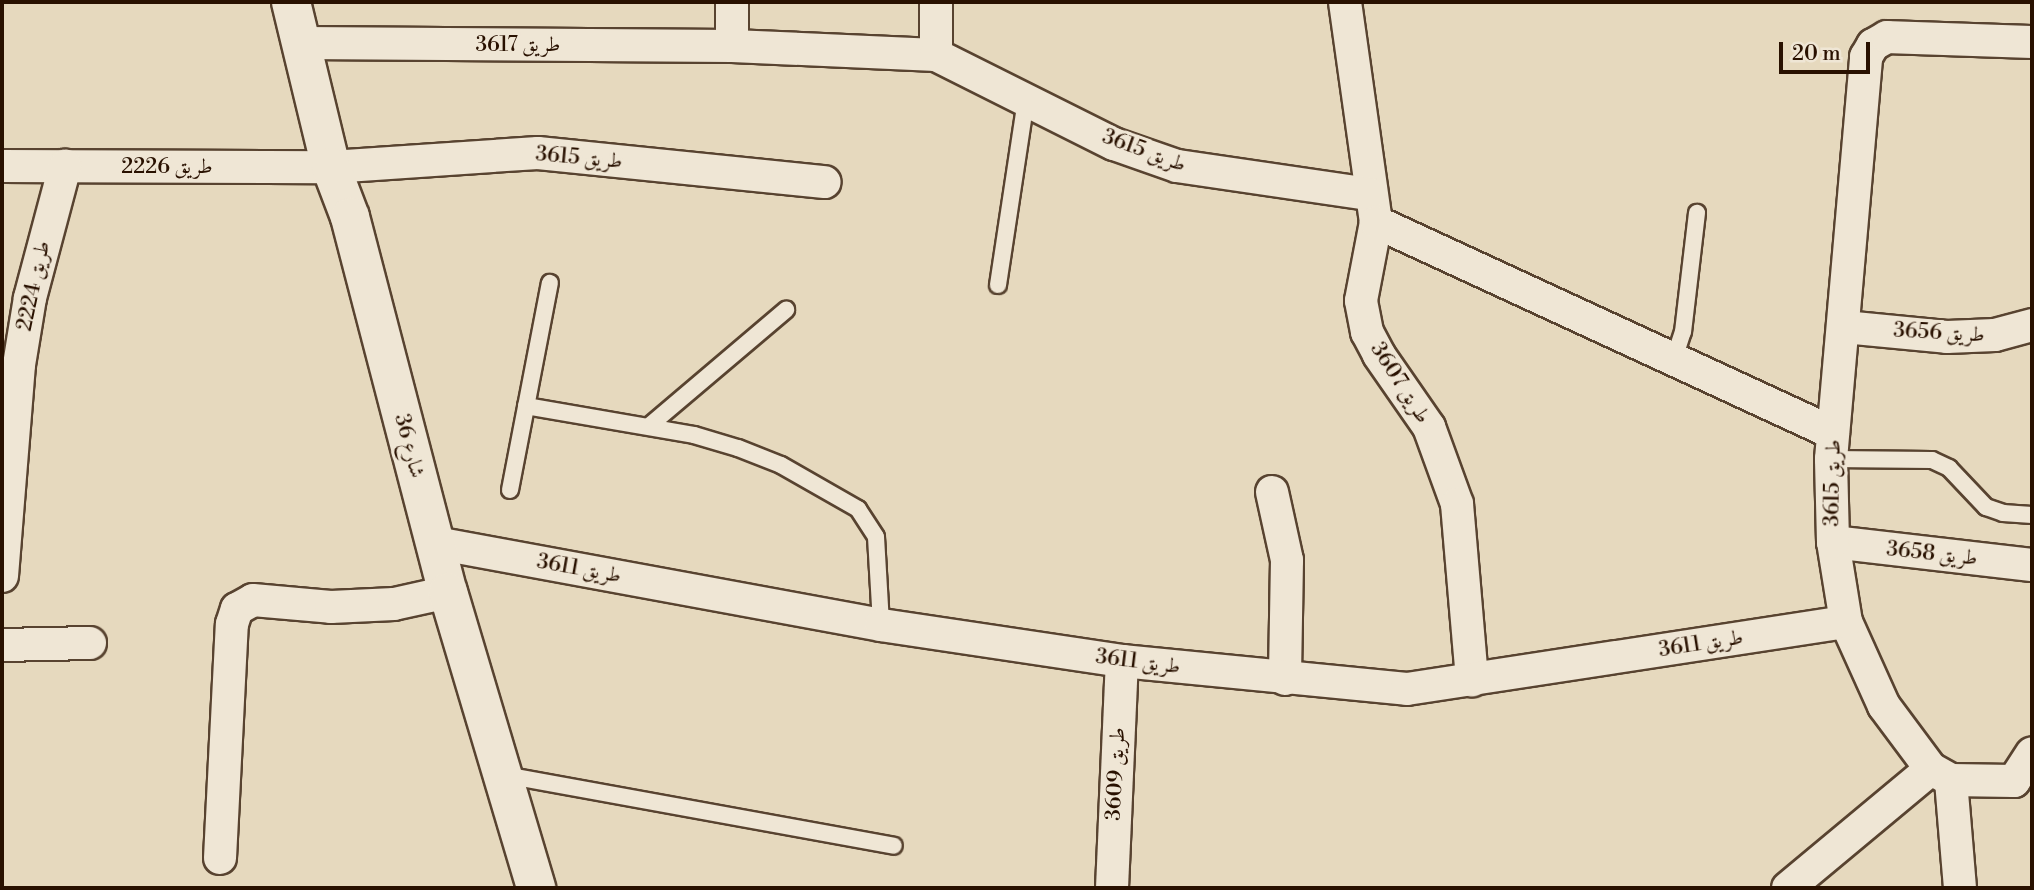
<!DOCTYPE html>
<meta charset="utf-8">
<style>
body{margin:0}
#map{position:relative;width:2034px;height:890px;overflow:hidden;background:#e6d9be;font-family:"Libre Bodoni",Amiri,serif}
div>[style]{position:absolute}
.roads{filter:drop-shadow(2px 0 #584330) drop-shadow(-2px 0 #584330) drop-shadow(0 2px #584330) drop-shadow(0 -2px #584330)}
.service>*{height:16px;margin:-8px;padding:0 8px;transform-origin:8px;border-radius:8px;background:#efe6d5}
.minor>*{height:32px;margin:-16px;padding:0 16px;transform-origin:16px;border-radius:16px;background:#efe6d5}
.tertiary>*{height:38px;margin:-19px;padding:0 19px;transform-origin:19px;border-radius:19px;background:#efe6d5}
span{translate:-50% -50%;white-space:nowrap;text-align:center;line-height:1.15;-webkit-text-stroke:6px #efe6d5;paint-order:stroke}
.street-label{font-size:21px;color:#291100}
.frame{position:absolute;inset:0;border:4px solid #291100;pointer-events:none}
.scale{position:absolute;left:1779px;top:42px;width:91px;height:32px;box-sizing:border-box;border:4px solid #291100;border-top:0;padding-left:9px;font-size:21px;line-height:24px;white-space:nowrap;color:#291100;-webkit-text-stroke:5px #efe6d5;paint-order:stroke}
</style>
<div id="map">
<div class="roads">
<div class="service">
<i style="left:998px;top:285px;width:187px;rotate:-81.4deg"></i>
<i style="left:1674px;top:359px;width:28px;rotate:-72deg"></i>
<i style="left:1683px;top:332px;width:120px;rotate:-83.3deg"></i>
<i style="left:526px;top:406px;width:170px;rotate:9.8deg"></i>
<i style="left:694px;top:435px;width:46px;rotate:16.5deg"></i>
<i style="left:738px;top:448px;width:46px;rotate:21.6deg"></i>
<i style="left:781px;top:465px;width:89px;rotate:29.7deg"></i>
<i style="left:858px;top:509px;width:33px;rotate:57deg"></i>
<i style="left:876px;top:537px;width:88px;rotate:86.7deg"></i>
<i style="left:649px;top:426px;width:180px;rotate:-40.3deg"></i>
<i style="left:1831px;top:459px;width:101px;rotate:0.6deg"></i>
<i style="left:1932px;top:460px;width:19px;rotate:25deg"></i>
<i style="left:1949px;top:468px;width:54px;rotate:46.5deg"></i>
<i style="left:1986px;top:507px;width:18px;rotate:19deg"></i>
<i style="left:2003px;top:513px;width:29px;rotate:4deg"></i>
<i style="left:510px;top:490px;width:211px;rotate:-79.1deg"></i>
<i style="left:505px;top:775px;width:395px;rotate:10.3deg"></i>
</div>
<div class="minor">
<i style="left:936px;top:2px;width:53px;rotate:90deg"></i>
<i style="left:1345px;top:2px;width:222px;rotate:82deg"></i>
<i style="left:1376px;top:222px;width:80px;rotate:100.8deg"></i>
<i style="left:1361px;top:301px;width:32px;rotate:79deg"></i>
<i style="left:1367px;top:332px;width:26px;rotate:62deg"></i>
<i style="left:1379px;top:355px;width:88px;rotate:55.2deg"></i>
<i style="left:1429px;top:427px;width:82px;rotate:70deg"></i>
<i style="left:1457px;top:504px;width:177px;rotate:85.1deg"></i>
<i style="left:303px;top:43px;width:429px;rotate:0.4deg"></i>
<i style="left:732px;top:46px;width:204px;rotate:2.5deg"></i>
<i style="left:936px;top:55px;width:199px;rotate:26.6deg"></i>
<i style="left:1114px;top:144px;width:67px;rotate:19.2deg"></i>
<i style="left:1177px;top:166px;width:194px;rotate:8.3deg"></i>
<i style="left:732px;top:46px;width:44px;rotate:-90deg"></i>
<i style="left:2px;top:166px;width:329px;rotate:0.2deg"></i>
<i style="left:331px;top:167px;width:207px;rotate:-3.9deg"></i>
<i style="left:538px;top:153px;width:288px;rotate:5.8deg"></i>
<i style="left:1376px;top:222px;width:503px;rotate:24.78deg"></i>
<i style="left:1844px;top:327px;width:103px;rotate:5.5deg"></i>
<i style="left:1947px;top:337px;width:48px;rotate:-2.4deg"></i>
<i style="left:1995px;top:335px;width:38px;rotate:-15deg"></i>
<i style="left:1272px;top:492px;width:70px;rotate:77.6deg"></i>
<i style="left:1287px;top:560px;width:119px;rotate:91deg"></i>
<i style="left:1833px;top:542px;width:200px;rotate:6.6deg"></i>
<i style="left:435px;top:543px;width:453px;rotate:10.4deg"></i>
<i style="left:881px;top:625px;width:244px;rotate:8.5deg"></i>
<i style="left:1122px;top:661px;width:286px;rotate:5.6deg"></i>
<i style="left:1407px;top:689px;width:444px;rotate:-8.7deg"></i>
<i style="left:2px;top:576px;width:212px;rotate:-85.4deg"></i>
<i style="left:19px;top:365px;width:68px;rotate:-80.7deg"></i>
<i style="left:30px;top:298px;width:137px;rotate:-75.1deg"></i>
<i style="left:2px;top:645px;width:88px;rotate:-1.3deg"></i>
<i style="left:1951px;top:780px;width:63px;rotate:0.9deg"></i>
<i style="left:2014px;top:781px;width:33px;rotate:-57deg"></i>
<i style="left:220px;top:858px;width:234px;rotate:-87.1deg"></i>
<i style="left:232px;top:624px;width:16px;rotate:-72deg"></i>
<i style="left:237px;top:609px;width:18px;rotate:-29deg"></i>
<i style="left:253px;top:600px;width:78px;rotate:5.1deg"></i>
<i style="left:331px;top:607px;width:63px;rotate:-2.7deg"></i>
<i style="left:394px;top:604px;width:55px;rotate:-12.5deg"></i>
<i style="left:1112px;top:888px;width:227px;rotate:-87.5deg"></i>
<i style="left:1788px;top:888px;width:186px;rotate:-39.8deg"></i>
<i style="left:1960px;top:888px;width:108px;rotate:-94.8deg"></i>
<i style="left:1951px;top:780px;width:23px;rotate:-151deg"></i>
<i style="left:1931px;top:769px;width:79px;rotate:-126.7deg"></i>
<i style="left:1884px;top:706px;width:92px;rotate:-114.3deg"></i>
<i style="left:1846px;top:622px;width:81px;rotate:-99.2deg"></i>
<i style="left:1833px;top:542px;width:83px;rotate:-91.4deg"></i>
<i style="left:1831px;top:459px;width:404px;rotate:-85deg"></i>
<i style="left:1866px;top:57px;width:14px;rotate:-60deg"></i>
<i style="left:1873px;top:45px;width:16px;rotate:-30deg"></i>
<i style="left:1887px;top:37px;width:145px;rotate:2deg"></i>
</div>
<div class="tertiary">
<i style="left:291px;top:2px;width:170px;rotate:76.4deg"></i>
<i style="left:331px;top:167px;width:53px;rotate:69.2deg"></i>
<i style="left:350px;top:217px;width:388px;rotate:75.4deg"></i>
<i style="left:448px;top:592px;width:309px;rotate:73.4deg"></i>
</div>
</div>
<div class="street-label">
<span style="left:518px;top:45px">طريق 3617</span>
<span style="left:1144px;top:151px;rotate:20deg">طريق 3615</span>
<span style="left:579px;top:158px;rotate:5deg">طريق 3615</span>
<span style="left:167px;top:167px">طريق 2226</span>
<span style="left:34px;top:286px;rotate:-78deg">طريق 2224</span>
<span style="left:1939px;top:333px;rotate:3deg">طريق 3656</span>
<span style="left:1400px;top:383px;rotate:57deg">طريق 3607</span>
<span style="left:409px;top:446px;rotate:75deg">شارع 36</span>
<span style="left:1833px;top:483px;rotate:-89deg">طريق 3615</span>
<span style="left:1932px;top:554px;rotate:6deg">طريق 3658</span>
<span style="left:579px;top:569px;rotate:10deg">طريق 3611</span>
<span style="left:1701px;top:644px;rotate:-9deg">طريق 3611</span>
<span style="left:1138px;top:662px;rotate:7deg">طريق 3611</span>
<span style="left:1116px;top:774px;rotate:-87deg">طريق 3609</span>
</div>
<div class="frame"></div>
<div class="scale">20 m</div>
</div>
